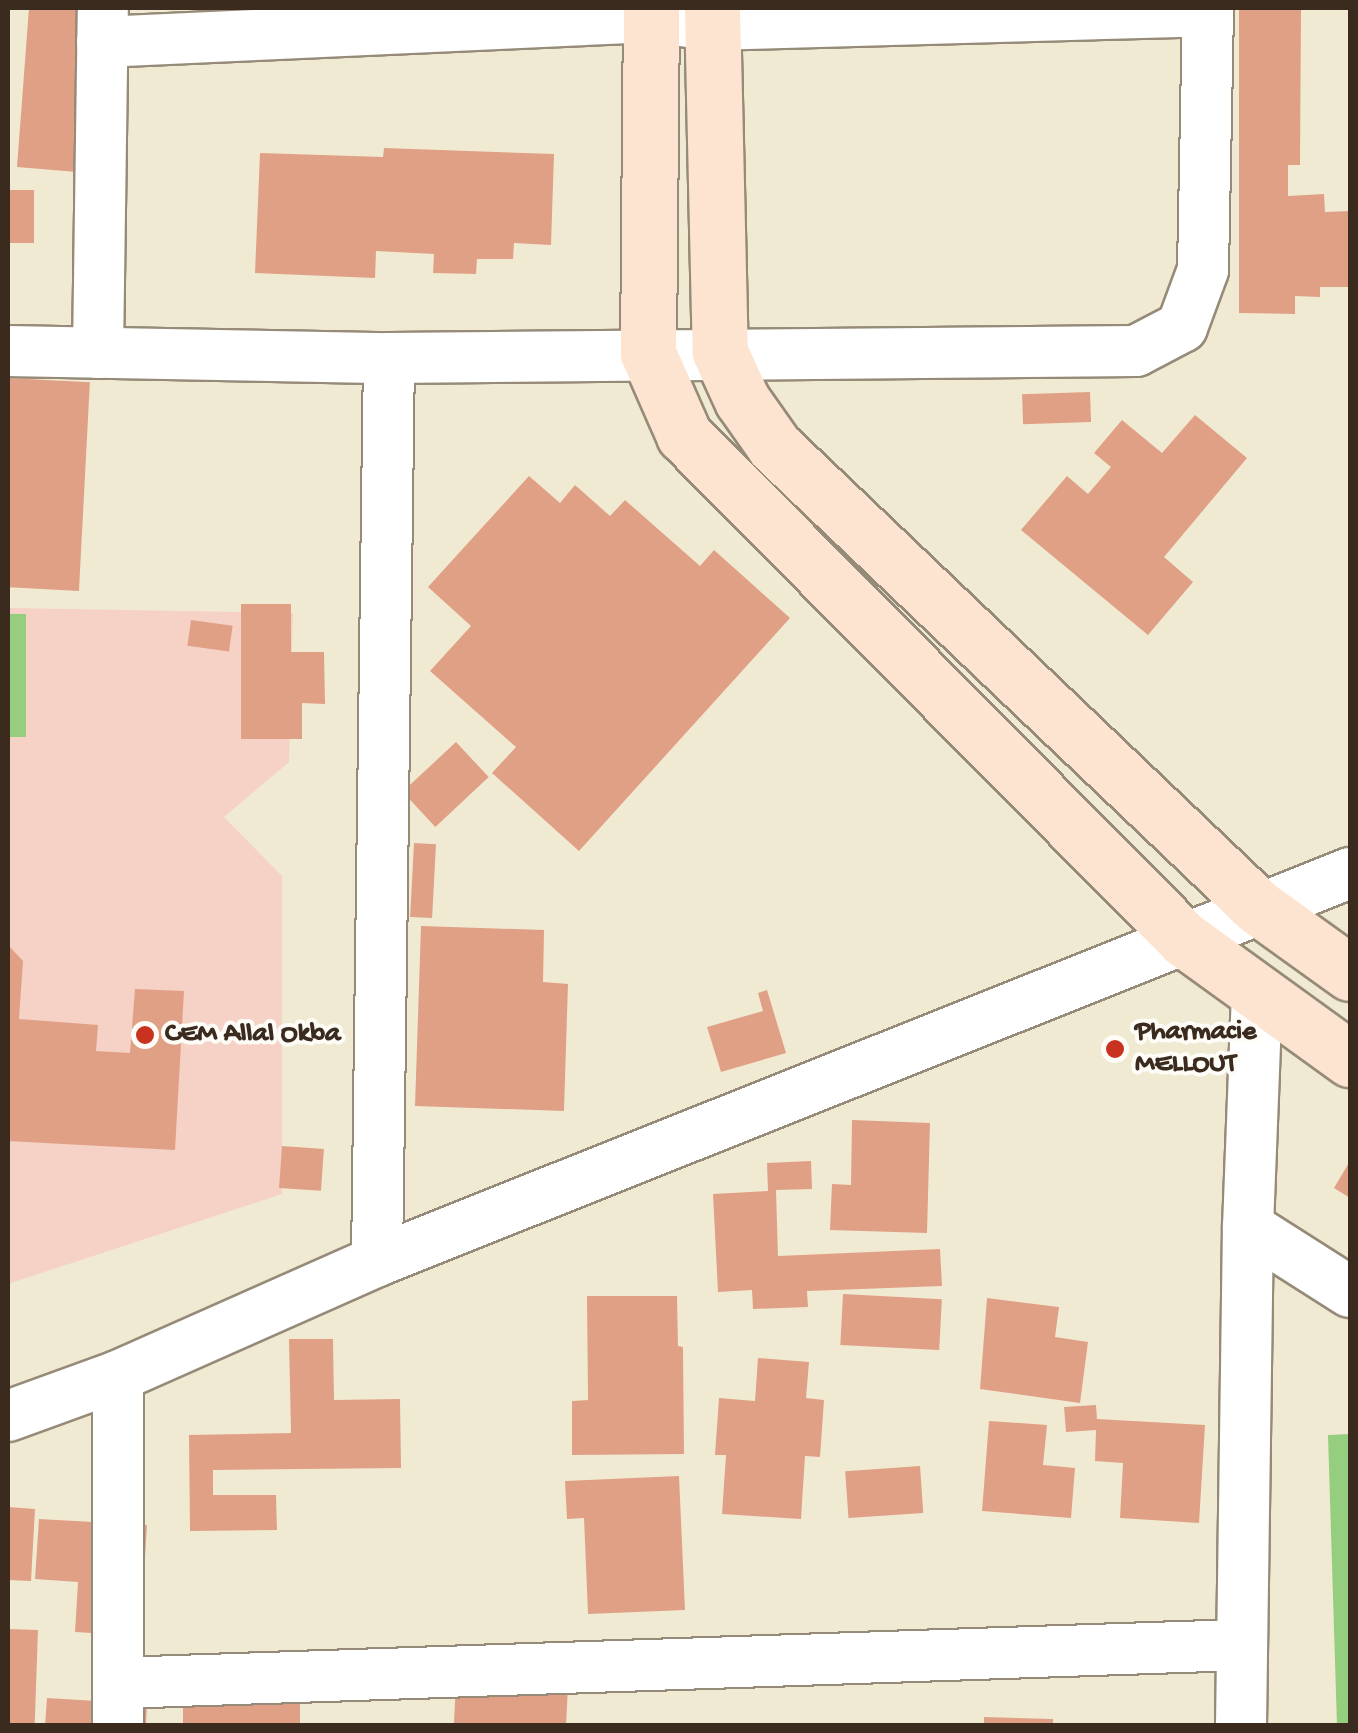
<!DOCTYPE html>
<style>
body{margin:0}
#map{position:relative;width:1358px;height:1733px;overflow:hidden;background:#f1ead2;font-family:"Gochi Hand",sans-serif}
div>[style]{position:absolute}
.built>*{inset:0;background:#f6d1c5}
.green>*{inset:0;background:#96ce80;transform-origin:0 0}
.building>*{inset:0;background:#e0a086;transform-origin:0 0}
.roads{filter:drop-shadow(2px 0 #968a78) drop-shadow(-2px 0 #968a78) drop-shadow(0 2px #968a78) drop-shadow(0 -2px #968a78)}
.street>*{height:50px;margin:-25px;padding:0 25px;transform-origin:25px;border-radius:25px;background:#fff}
.secondary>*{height:55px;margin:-27.5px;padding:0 27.5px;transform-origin:27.5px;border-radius:27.5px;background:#fde4d1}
.dots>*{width:28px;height:28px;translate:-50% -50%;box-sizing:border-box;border:5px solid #fdfcf7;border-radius:50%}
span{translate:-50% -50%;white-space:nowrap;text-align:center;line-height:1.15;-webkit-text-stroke:8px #fdfcf7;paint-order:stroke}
.poi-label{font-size:28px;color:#3b2a1e;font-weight:700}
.left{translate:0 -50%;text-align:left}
.frame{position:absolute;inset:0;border:10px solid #3b2a1e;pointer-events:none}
</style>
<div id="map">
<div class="built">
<i style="clip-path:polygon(8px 608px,293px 613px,289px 762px,224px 817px,282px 876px,282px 1194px,8px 1284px)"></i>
</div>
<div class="green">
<i style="left:8px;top:614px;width:18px;height:123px"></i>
<i style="clip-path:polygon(1350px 1434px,1350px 1725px,1337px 1726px,1328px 1435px)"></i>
</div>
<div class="building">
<i style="clip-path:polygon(29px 8px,106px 8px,77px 172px,17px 167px)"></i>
<i style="clip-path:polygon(1239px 8px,1301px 8px,1300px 165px,1288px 165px,1288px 196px,1324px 194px,1325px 212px,1350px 211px,1350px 287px,1320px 287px,1320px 297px,1295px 296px,1295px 314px,1239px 313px)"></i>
<i style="clip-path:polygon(384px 148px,554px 154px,551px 245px,514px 243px,513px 259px,477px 259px,476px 274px,433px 273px,434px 254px,376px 251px,375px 278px,255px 273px,260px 153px,383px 157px)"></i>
<i style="left:8px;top:190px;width:26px;height:53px"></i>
<i style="left:8px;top:378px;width:82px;height:209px;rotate:3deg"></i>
<i style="left:1090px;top:392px;width:30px;height:68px;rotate:88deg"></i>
<i style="clip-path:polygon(1195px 415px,1247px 458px,1164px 557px,1193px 582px,1148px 635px,1021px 530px,1067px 476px,1088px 494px,1111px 467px,1094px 453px,1122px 420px,1162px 453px)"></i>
<i style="clip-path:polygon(529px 476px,560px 503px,575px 485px,610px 516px,625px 500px,700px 566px,714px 550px,790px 618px,579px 851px,492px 773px,516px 747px,430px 671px,471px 626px,428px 587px)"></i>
<i style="clip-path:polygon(241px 604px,291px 604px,291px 652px,324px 652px,325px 704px,302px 703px,302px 739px,241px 739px)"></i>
<i style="left:191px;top:620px;width:42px;height:26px;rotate:8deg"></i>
<i style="left:456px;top:742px;width:48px;height:73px;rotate:47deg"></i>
<i style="left:414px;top:843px;width:22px;height:74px;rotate:3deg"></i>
<i style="clip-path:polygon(421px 926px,544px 930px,543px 982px,568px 984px,564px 1111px,415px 1106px)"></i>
<i style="clip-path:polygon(8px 945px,23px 961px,19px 1019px,98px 1025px,96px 1051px,130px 1053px,135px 989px,184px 991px,175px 1150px,8px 1141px)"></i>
<i style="clip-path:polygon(767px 990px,786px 1053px,721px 1072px,707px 1027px,763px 1011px,758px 993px)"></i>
<i style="clip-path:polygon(852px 1120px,930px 1123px,927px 1233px,830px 1230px,832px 1184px,851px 1185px)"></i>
<i style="left:282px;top:1146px;width:42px;height:42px;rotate:4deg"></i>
<i style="clip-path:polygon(811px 1161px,812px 1189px,776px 1190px,778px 1256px,940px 1249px,942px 1286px,807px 1291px,808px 1307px,753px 1309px,752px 1290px,718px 1292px,713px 1194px,768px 1191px,767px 1163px)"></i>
<i style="clip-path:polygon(1350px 1161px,1350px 1198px,1334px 1188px)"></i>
<i style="left:843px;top:1294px;width:99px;height:51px;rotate:3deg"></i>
<i style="clip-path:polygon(587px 1296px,677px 1296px,678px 1346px,683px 1347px,684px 1454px,572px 1455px,572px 1401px,588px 1400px)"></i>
<i style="clip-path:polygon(987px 1298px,1059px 1307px,1055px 1337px,1088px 1342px,1080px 1403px,980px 1389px)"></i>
<i style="clip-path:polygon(289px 1339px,333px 1339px,334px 1400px,400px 1399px,401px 1468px,213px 1470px,213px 1495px,276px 1495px,277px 1530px,190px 1531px,189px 1435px,291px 1433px)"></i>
<i style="clip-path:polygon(758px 1358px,809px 1362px,806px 1398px,824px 1400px,820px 1457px,805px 1456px,801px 1519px,722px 1514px,726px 1455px,715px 1455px,719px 1398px,755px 1401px)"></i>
<i style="clip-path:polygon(1096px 1405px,1097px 1419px,1205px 1425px,1199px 1523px,1120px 1518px,1123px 1463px,1095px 1461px,1096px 1430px,1066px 1432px,1064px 1407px)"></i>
<i style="clip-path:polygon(989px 1421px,1047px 1425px,1043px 1465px,1075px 1468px,1071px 1518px,982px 1511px)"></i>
<i style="left:920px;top:1466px;width:47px;height:75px;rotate:86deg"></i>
<i style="clip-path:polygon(679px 1476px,685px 1610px,588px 1614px,584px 1518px,567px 1519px,565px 1481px)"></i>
<i style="clip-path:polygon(8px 1507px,35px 1509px,31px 1581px,8px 1580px)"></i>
<i style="clip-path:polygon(39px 1519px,147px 1525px,141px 1621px,110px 1634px,75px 1632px,78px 1582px,35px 1579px)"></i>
<i style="left:8px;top:1629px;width:30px;height:97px;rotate:2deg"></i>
<i style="left:456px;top:1684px;width:112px;height:42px;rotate:3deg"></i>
<i style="clip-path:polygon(47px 1698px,147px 1704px,146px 1726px,45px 1726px)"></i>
<i style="left:300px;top:1700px;width:26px;height:117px;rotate:90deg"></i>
<i style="clip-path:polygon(984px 1717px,1053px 1719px,1053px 1726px,984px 1726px)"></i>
</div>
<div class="roads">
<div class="street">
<i style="left:102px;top:42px;width:550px;rotate:-2.61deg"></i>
<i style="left:651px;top:17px;width:62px;rotate:7.5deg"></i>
<i style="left:712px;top:25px;width:496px;rotate:-1.6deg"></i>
<i style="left:8px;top:351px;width:381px;rotate:1.1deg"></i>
<i style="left:389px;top:358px;width:747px;rotate:-0.54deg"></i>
<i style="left:1136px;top:351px;width:52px;rotate:-27.6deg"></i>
<i style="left:1182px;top:327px;width:61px;rotate:-69.8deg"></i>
<i style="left:1203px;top:270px;width:262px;rotate:-88.9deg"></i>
<i style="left:98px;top:353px;width:345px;rotate:-89.2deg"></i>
<i style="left:1248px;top:1227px;width:121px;rotate:32.5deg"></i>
<i style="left:377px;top:1261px;width:903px;rotate:-89.24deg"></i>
<i style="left:118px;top:1376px;width:350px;rotate:90deg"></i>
<i style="left:8px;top:1416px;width:117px;rotate:-20deg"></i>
<i style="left:118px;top:1376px;width:283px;rotate:-23.9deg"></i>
<i style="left:377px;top:1261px;width:1048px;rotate:-21.74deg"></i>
<i style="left:118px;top:1683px;width:1123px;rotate:-1.94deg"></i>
<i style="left:1241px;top:1726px;width:499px;rotate:-89.2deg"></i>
<i style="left:1248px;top:1227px;width:235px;rotate:-87.8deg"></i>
</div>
<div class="secondary">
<i style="left:651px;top:8px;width:345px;rotate:90.5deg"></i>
<i style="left:648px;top:353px;width:90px;rotate:66.3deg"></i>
<i style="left:684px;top:435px;width:710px;rotate:45.23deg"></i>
<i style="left:1184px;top:939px;width:205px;rotate:35.9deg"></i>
<i style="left:712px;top:8px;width:344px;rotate:88.7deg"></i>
<i style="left:720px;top:352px;width:53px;rotate:65.4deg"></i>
<i style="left:742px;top:400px;width:57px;rotate:54.9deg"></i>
<i style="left:775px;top:447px;width:667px;rotate:43.6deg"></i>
<i style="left:1258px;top:907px;width:113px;rotate:35.7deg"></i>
</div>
</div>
<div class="dots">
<i style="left:145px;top:1035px;background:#c8321e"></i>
<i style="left:1115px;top:1049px;background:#c8321e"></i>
</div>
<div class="poi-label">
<span class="left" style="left:1135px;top:1049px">Pharmacie<br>MELLOUT</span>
<span class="left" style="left:165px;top:1035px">CEM Allal Okba</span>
</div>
<div class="frame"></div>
</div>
